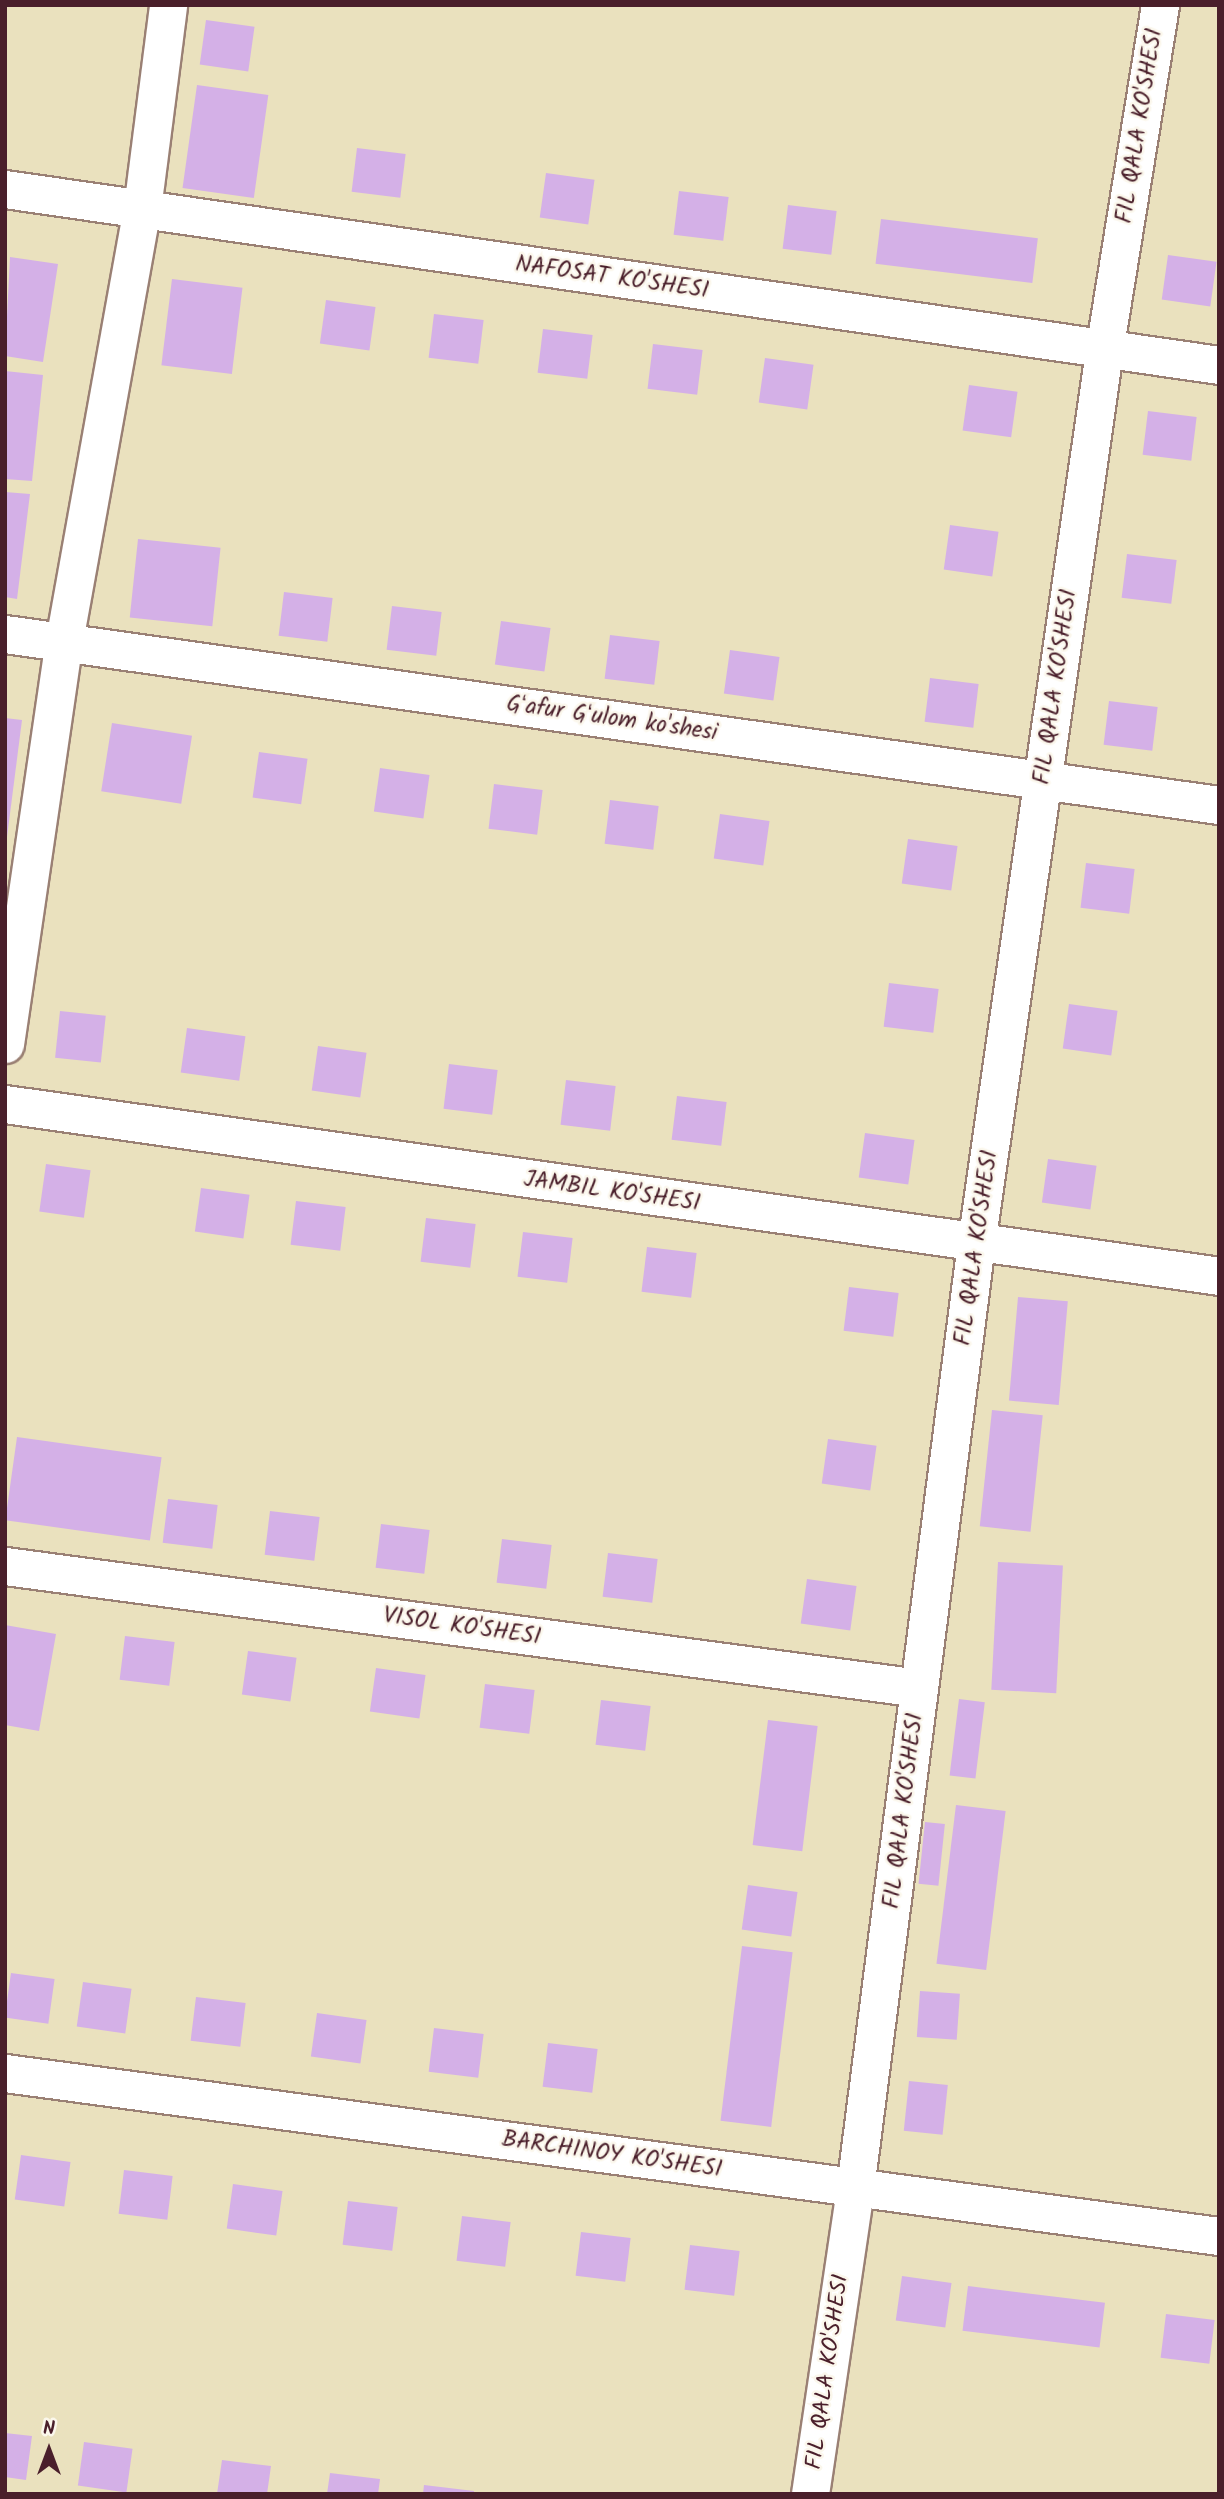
<!DOCTYPE html>
<meta charset="utf-8">
<style>
body{margin:0}
#map{position:relative;width:1224px;height:2499px;overflow:hidden;background:#eae1be;font-family:Kalam,sans-serif}
div>[style]{position:absolute}
.building>*{inset:0;background:#d4b0e7;transform-origin:0 0}
.roads{filter:drop-shadow(2px 0 #9a8074) drop-shadow(-2px 0 #9a8074) drop-shadow(0 2px #9a8074) drop-shadow(0 -2px #9a8074)}
.street>*{height:37px;margin:-18.5px;padding:0 18.5px;transform-origin:18.5px;border-radius:18.5px;background:#fff}
span{translate:-50% -50%;white-space:nowrap;text-align:center;line-height:1.15;-webkit-text-stroke:5px #fbf7ec;paint-order:stroke}
.street-label{font-size:23px;color:#4a1f2b}
.frame{position:absolute;inset:0;border:7px solid #4a1f2b;pointer-events:none}
.north{position:absolute;left:14px;top:2415px;width:70px;height:70px;-webkit-text-stroke:5px #fbf7ec;paint-order:stroke;rotate:0deg;font-size:19px;font-weight:700;line-height:28px;text-align:center;color:#4a1f2b}
.north::after{content:'';display:block;margin:auto;width:24px;height:32px;background:#4a1f2b;clip-path:polygon(50% 0,100% 100%,50% 72%,0 100%)}
</style>
<div id="map">
<div class="building">
<i style="left:206px;top:20px;width:49px;height:45px;rotate:8deg"></i>
<i style="left:197px;top:85px;width:72px;height:104px;rotate:8deg"></i>
<i style="left:357px;top:148px;width:49px;height:44px;rotate:7deg"></i>
<i style="left:546px;top:173px;width:49px;height:45px;rotate:8deg"></i>
<i style="left:679px;top:191px;width:50px;height:44px;rotate:7deg"></i>
<i style="left:788px;top:205px;width:49px;height:44px;rotate:7deg"></i>
<i style="left:881px;top:219px;width:158px;height:45px;rotate:7deg"></i>
<i style="left:1168px;top:255px;width:49px;height:45px;rotate:8deg"></i>
<i style="clip-path:polygon(10px 257px,58px 264px,43px 362px,5px 356px)"></i>
<i style="left:172px;top:279px;width:71px;height:87px;rotate:7deg"></i>
<i style="left:326px;top:300px;width:50px;height:44px;rotate:8deg"></i>
<i style="left:434px;top:314px;width:50px;height:44px;rotate:7deg"></i>
<i style="left:543px;top:329px;width:50px;height:44px;rotate:7deg"></i>
<i style="left:653px;top:344px;width:50px;height:45px;rotate:7deg"></i>
<i style="left:765px;top:358px;width:49px;height:45px;rotate:8deg"></i>
<i style="clip-path:polygon(5px 371px,43px 375px,32px 481px,5px 479px)"></i>
<i style="left:969px;top:385px;width:49px;height:46px;rotate:8deg"></i>
<i style="left:1148px;top:411px;width:49px;height:44px;rotate:7deg"></i>
<i style="clip-path:polygon(5px 492px,30px 494px,17px 599px,5px 597px)"></i>
<i style="left:950px;top:525px;width:49px;height:45px;rotate:8deg"></i>
<i style="left:138px;top:539px;width:83px;height:79px;rotate:6deg"></i>
<i style="left:1127px;top:554px;width:50px;height:44px;rotate:7deg"></i>
<i style="left:284px;top:592px;width:49px;height:44px;rotate:7deg"></i>
<i style="left:392px;top:606px;width:50px;height:44px;rotate:7deg"></i>
<i style="left:501px;top:621px;width:50px;height:44px;rotate:8deg"></i>
<i style="left:610px;top:635px;width:50px;height:44px;rotate:7deg"></i>
<i style="left:730px;top:650px;width:50px;height:44px;rotate:8deg"></i>
<i style="left:930px;top:678px;width:49px;height:44px;rotate:7deg"></i>
<i style="left:1109px;top:701px;width:49px;height:44px;rotate:7deg"></i>
<i style="clip-path:polygon(5px 718px,22px 720px,7px 837px,5px 837px)"></i>
<i style="left:112px;top:723px;width:81px;height:69px;rotate:9deg"></i>
<i style="left:259px;top:752px;width:49px;height:46px;rotate:8deg"></i>
<i style="left:380px;top:768px;width:50px;height:44px;rotate:8deg"></i>
<i style="left:494px;top:784px;width:49px;height:45px;rotate:7deg"></i>
<i style="left:610px;top:800px;width:49px;height:44px;rotate:7deg"></i>
<i style="left:720px;top:814px;width:50px;height:45px;rotate:8deg"></i>
<i style="left:908px;top:839px;width:50px;height:45px;rotate:8deg"></i>
<i style="left:1086px;top:863px;width:49px;height:45px;rotate:7deg"></i>
<i style="left:889px;top:983px;width:50px;height:44px;rotate:7deg"></i>
<i style="left:1069px;top:1004px;width:49px;height:45px;rotate:8deg"></i>
<i style="left:60px;top:1011px;width:46px;height:47px;rotate:6deg"></i>
<i style="left:187px;top:1028px;width:59px;height:45px;rotate:8deg"></i>
<i style="left:318px;top:1046px;width:49px;height:45px;rotate:8deg"></i>
<i style="left:449px;top:1064px;width:49px;height:45px;rotate:7deg"></i>
<i style="left:566px;top:1080px;width:50px;height:45px;rotate:7deg"></i>
<i style="left:677px;top:1096px;width:50px;height:44px;rotate:7deg"></i>
<i style="left:865px;top:1133px;width:50px;height:45px;rotate:8deg"></i>
<i style="left:1048px;top:1159px;width:49px;height:44px;rotate:8deg"></i>
<i style="left:46px;top:1164px;width:45px;height:48px;rotate:8deg"></i>
<i style="left:201px;top:1188px;width:49px;height:44px;rotate:8deg"></i>
<i style="left:296px;top:1201px;width:50px;height:44px;rotate:7deg"></i>
<i style="left:426px;top:1218px;width:50px;height:44px;rotate:7deg"></i>
<i style="left:523px;top:1232px;width:50px;height:45px;rotate:7deg"></i>
<i style="left:647px;top:1247px;width:50px;height:45px;rotate:7deg"></i>
<i style="left:849px;top:1287px;width:50px;height:44px;rotate:7deg"></i>
<i style="left:1018px;top:1297px;width:50px;height:104px;rotate:5deg"></i>
<i style="left:992px;top:1410px;width:51px;height:117px;rotate:6deg"></i>
<i style="left:17px;top:1437px;width:146px;height:84px;rotate:8deg"></i>
<i style="left:828px;top:1439px;width:49px;height:45px;rotate:8deg"></i>
<i style="left:168px;top:1499px;width:50px;height:44px;rotate:7deg"></i>
<i style="left:270px;top:1511px;width:50px;height:44px;rotate:7deg"></i>
<i style="left:381px;top:1524px;width:49px;height:44px;rotate:7deg"></i>
<i style="left:502px;top:1539px;width:50px;height:44px;rotate:7deg"></i>
<i style="left:608px;top:1553px;width:50px;height:44px;rotate:7deg"></i>
<i style="left:998px;top:1562px;width:65px;height:128px;rotate:3deg"></i>
<i style="left:807px;top:1579px;width:50px;height:45px;rotate:8deg"></i>
<i style="clip-path:polygon(5px 1625px,56px 1634px,39px 1731px,5px 1725px)"></i>
<i style="left:125px;top:1636px;width:50px;height:44px;rotate:7deg"></i>
<i style="left:248px;top:1651px;width:49px;height:44px;rotate:8deg"></i>
<i style="left:376px;top:1668px;width:50px;height:44px;rotate:8deg"></i>
<i style="left:485px;top:1684px;width:50px;height:44px;rotate:7deg"></i>
<i style="left:959px;top:1699px;width:26px;height:77px;rotate:7deg"></i>
<i style="left:601px;top:1700px;width:50px;height:45px;rotate:7deg"></i>
<i style="left:768px;top:1720px;width:50px;height:126px;rotate:7deg"></i>
<i style="left:956px;top:1805px;width:50px;height:160px;rotate:7deg"></i>
<i style="left:925px;top:1822px;width:20px;height:62px;rotate:6deg"></i>
<i style="left:748px;top:1885px;width:50px;height:45px;rotate:8deg"></i>
<i style="left:742px;top:1946px;width:51px;height:176px;rotate:7deg"></i>
<i style="left:11px;top:1973px;width:44px;height:45px;rotate:8deg"></i>
<i style="left:83px;top:1982px;width:49px;height:45px;rotate:8deg"></i>
<i style="left:920px;top:1991px;width:40px;height:46px;rotate:4deg"></i>
<i style="left:196px;top:1997px;width:50px;height:44px;rotate:7deg"></i>
<i style="left:317px;top:2013px;width:50px;height:44px;rotate:8deg"></i>
<i style="left:434px;top:2028px;width:50px;height:44px;rotate:7deg"></i>
<i style="left:548px;top:2043px;width:50px;height:44px;rotate:7deg"></i>
<i style="left:909px;top:2081px;width:39px;height:50px;rotate:6deg"></i>
<i style="left:21px;top:2155px;width:50px;height:45px;rotate:8deg"></i>
<i style="left:124px;top:2170px;width:49px;height:44px;rotate:7deg"></i>
<i style="left:233px;top:2184px;width:50px;height:45px;rotate:8deg"></i>
<i style="left:348px;top:2201px;width:50px;height:44px;rotate:7deg"></i>
<i style="left:462px;top:2216px;width:49px;height:45px;rotate:7deg"></i>
<i style="left:581px;top:2232px;width:50px;height:44px;rotate:7deg"></i>
<i style="left:690px;top:2245px;width:50px;height:45px;rotate:7deg"></i>
<i style="left:902px;top:2276px;width:50px;height:45px;rotate:8deg"></i>
<i style="left:968px;top:2286px;width:138px;height:45px;rotate:7deg"></i>
<i style="left:1166px;top:2314px;width:49px;height:44px;rotate:7deg"></i>
<i style="clip-path:polygon(5px 2433px,32px 2436px,26px 2480px,5px 2477px)"></i>
<i style="left:84px;top:2442px;width:49px;height:44px;rotate:8deg"></i>
<i style="clip-path:polygon(222px 2460px,271px 2466px,267px 2494px,217px 2494px)"></i>
<i style="clip-path:polygon(330px 2473px,380px 2479px,378px 2494px,327px 2494px)"></i>
<i style="clip-path:polygon(424px 2485px,474px 2491px,474px 2494px,423px 2494px)"></i>
</div>
<div class="roads">
<div class="street">
<i style="left:5px;top:189px;width:1227px;rotate:8.25deg"></i>
<i style="left:5px;top:634px;width:1226px;rotate:8.02deg"></i>
<i style="left:5px;top:1044px;width:407px;rotate:-81.7deg"></i>
<i style="left:64px;top:641px;width:439px;rotate:-79.8deg"></i>
<i style="left:142px;top:209px;width:206px;rotate:-82.7deg"></i>
<i style="left:5px;top:1104px;width:1226px;rotate:8.06deg"></i>
<i style="left:5px;top:1566px;width:922px;rotate:7.6deg"></i>
<i style="left:5px;top:2073px;width:1225px;rotate:7.65deg"></i>
<i style="left:810px;top:2494px;width:309px;rotate:-81.6deg"></i>
<i style="left:855px;top:2188px;width:952px;rotate:-82.7deg"></i>
<i style="left:976px;top:1244px;width:902px;rotate:-81.84deg"></i>
<i style="left:1104px;top:351px;width:351px;rotate:-80.8deg"></i>
</div>
</div>
<div class="street-label">
<span style="left:1140px;top:126px;rotate:-81deg">FIL QALA KO'SHESI</span>
<span style="left:612px;top:278px;rotate:8deg">NAFOSAT KO'SHESI</span>
<span style="left:1056px;top:687px;rotate:-82deg">FIL QALA KO'SHESI</span>
<span style="left:612px;top:719px;rotate:8deg">Gʻafur Gʻulom ko'shesi</span>
<span style="left:612px;top:1192px;rotate:8deg">JAMBIL KO'SHESI</span>
<span style="left:977px;top:1248px;rotate:-82deg">FIL QALA KO'SHESI</span>
<span style="left:462px;top:1627px;rotate:8deg">VISOL KO'SHESI</span>
<span style="left:904px;top:1811px;rotate:-83deg">FIL QALA KO'SHESI</span>
<span style="left:612px;top:2155px;rotate:8deg">BARCHINOY KO'SHESI</span>
<span style="left:828px;top:2372px;rotate:-82deg">FIL QALA KO'SHESI</span>
</div>
<div class="frame"></div>
<div class="north">N</div>
</div>
